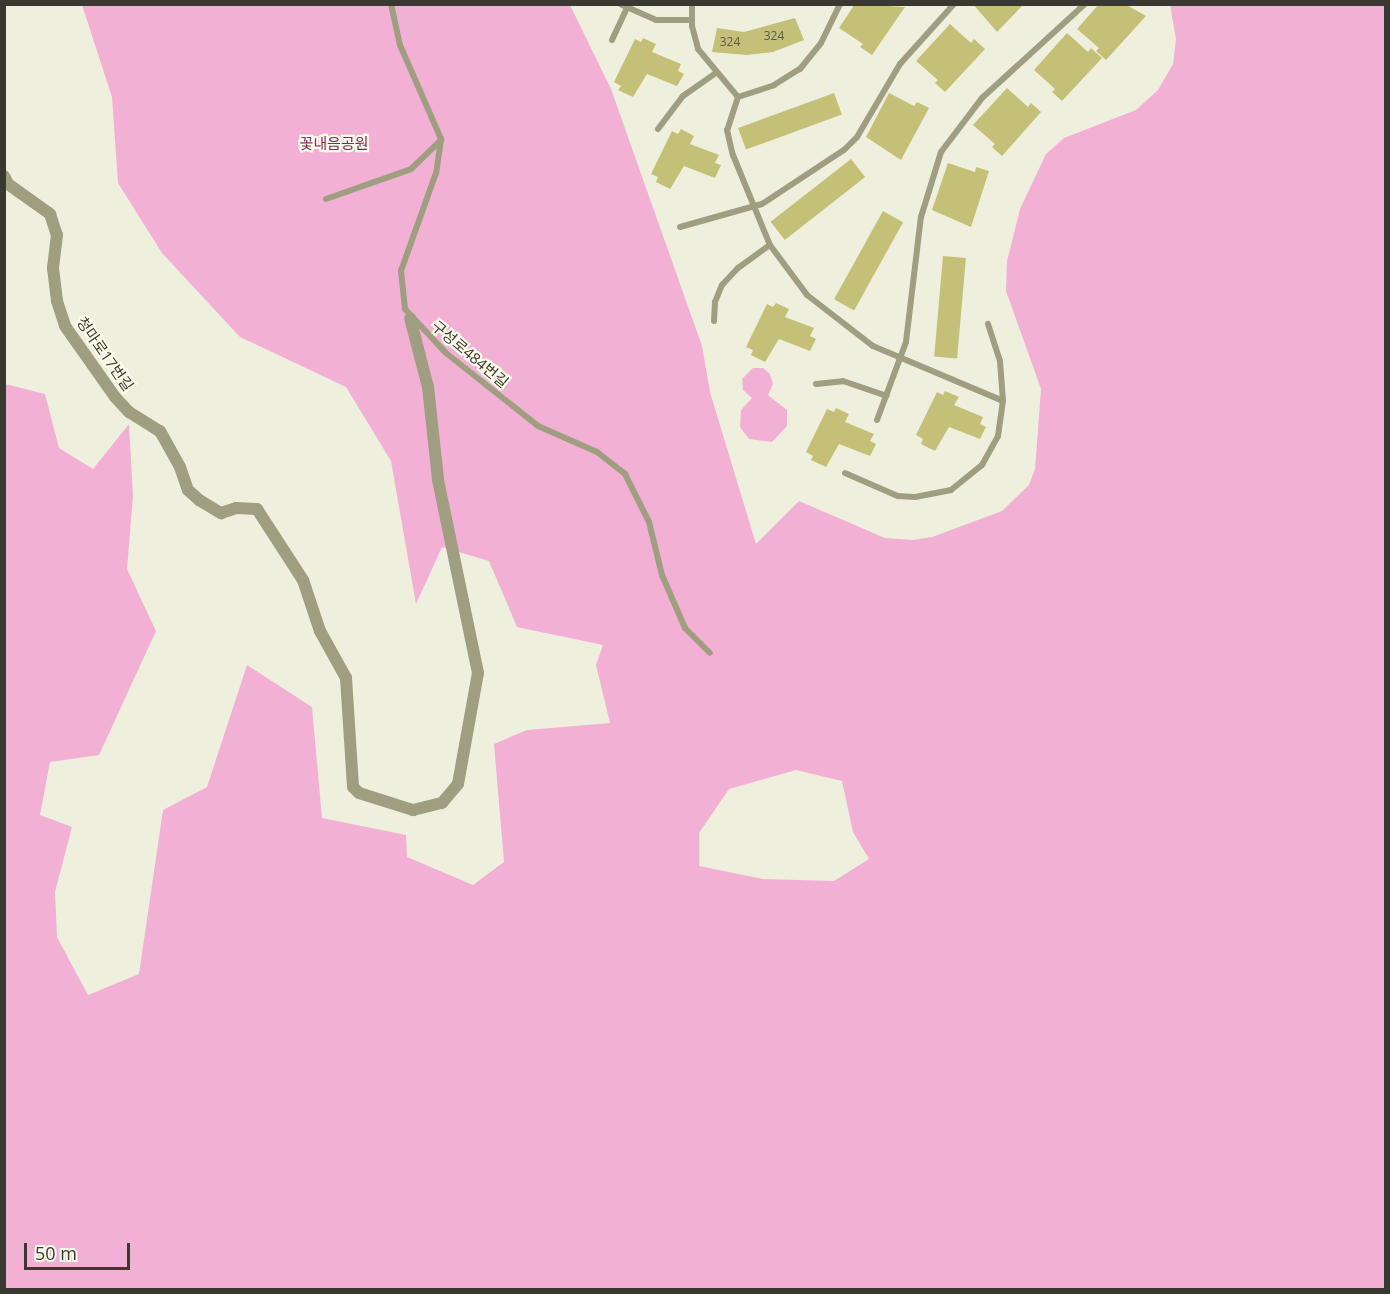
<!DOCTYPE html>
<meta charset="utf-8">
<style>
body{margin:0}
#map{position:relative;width:1390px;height:1294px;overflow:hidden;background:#efefde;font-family:"Open Sans","Noto Sans KR",sans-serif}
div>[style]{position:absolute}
.green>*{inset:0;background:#f2b0d5}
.building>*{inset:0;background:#c4c077;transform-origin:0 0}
.service>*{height:6px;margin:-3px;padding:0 3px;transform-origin:3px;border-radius:3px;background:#9f9e80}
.minor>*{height:12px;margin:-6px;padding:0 6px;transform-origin:6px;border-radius:6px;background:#9f9e80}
span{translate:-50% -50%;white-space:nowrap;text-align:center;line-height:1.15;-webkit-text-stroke:4.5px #fdfceb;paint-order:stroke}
.number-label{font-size:12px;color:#5c5b43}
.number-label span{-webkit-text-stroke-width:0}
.park-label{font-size:15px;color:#782a5b}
.street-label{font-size:15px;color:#393932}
.frame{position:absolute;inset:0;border:6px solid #393932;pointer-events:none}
.scale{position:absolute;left:24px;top:1243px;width:106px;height:27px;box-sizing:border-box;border:3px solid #393932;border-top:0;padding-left:8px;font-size:18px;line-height:21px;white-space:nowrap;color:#393932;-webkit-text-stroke:4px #fdfceb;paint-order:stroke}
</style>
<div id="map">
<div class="green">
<i style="clip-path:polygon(evenodd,82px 5px,570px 5px,611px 89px,702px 346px,710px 392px,756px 544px,799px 501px,885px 538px,913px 540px,932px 537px,1002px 511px,1029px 485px,1035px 469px,1041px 389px,1006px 291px,1007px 261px,1020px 209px,1046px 154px,1064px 138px,1136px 110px,1158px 90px,1173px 64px,1176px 39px,1170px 5px,1385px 5px,1385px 1289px,5px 1290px,5px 384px,45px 394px,59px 448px,93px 469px,129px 424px,133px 496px,127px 569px,156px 631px,99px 755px,50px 762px,40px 815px,72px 827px,55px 892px,57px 937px,88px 995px,139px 974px,163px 810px,207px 787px,247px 665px,312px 707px,322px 818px,406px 835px,407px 857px,473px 885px,504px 862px,494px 744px,527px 730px,610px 723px,596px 665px,603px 645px,517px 627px,489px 561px,442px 547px,416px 604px,391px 461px,346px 387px,240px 337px,162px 253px,118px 183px,112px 97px,82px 5px,796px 770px,842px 781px,853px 832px,869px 859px,834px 881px,763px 879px,699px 866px,699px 833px,729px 789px,796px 770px)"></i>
<i style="clip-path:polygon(753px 368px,763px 368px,770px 374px,773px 384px,768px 395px,787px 410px,787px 426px,772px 442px,749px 439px,740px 427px,741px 410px,752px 398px,743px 390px,742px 379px)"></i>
</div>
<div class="building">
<i style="clip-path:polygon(855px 4px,905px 7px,872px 55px,860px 47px,863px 44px,839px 28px)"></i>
<i style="clip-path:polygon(973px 4px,1024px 4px,997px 32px)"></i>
<i style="clip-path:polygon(1099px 4px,1125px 4px,1146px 16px,1106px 60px,1096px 51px,1099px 48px,1077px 29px)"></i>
<i style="clip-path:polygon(795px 18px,804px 40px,773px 52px,747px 55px,712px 52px,717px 28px,744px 32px)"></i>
<i style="clip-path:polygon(950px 24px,971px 43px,974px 39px,985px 49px,945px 92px,935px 83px,938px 80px,916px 61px)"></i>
<i style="clip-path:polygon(1067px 33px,1088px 52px,1091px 48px,1102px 58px,1062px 101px,1052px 92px,1055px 89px,1034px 70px)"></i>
<i style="clip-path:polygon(643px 38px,656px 44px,652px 52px,681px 64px,678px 71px,684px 74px,677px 86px,647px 74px,633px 97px,618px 90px,621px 86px,614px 82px,635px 39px,641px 42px)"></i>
<i style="clip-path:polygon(1007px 88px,1028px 107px,1031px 103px,1041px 112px,1002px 156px,992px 147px,995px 144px,973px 125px)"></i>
<i style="left:834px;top:93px;width:23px;height:102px;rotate:70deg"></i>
<i style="clip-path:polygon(889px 93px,914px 106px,917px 102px,929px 108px,901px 160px,866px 137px)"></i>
<i style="clip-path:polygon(681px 129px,694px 136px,690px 144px,719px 155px,715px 163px,721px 165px,715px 178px,684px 166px,670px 189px,656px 182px,658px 177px,651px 174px,672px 131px,678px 134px)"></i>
<i style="left:851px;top:159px;width:23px;height:102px;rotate:52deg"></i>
<i style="clip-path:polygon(948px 163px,975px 172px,976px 167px,989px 171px,971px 227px,932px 210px)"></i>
<i style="left:883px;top:211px;width:23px;height:101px;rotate:29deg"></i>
<i style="left:943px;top:256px;width:23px;height:101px;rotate:5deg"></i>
<i style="clip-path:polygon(776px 303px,789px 309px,785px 317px,814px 328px,810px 336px,816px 339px,810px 351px,779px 339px,765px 362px,751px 355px,753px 350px,746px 347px,767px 304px,773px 307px)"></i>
<i style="clip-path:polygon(945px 391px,959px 397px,954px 405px,983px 417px,980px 424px,986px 427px,980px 439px,949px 427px,935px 451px,921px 444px,923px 439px,916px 435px,937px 392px,943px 395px)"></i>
<i style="clip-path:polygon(836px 408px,849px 414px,845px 422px,874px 434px,870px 441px,876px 444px,870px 456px,839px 444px,826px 467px,811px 460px,813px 456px,806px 452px,827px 409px,834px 412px)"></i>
</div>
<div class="service">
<i style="left:391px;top:4px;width:42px;rotate:77.6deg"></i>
<i style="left:400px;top:45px;width:103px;rotate:66.4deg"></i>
<i style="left:441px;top:139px;width:34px;rotate:98deg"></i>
<i style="left:436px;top:173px;width:104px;rotate:109.7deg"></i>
<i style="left:401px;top:271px;width:38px;rotate:84deg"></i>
<i style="left:405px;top:309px;width:60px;rotate:47deg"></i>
<i style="left:446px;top:353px;width:117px;rotate:38.4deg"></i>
<i style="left:538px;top:426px;width:64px;rotate:23.8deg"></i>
<i style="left:597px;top:452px;width:36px;rotate:38deg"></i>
<i style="left:625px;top:474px;width:54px;rotate:63.4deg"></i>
<i style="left:649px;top:522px;width:55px;rotate:76.2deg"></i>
<i style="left:662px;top:575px;width:58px;rotate:66.5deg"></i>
<i style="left:685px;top:628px;width:35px;rotate:45deg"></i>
<i style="left:620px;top:4px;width:39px;rotate:24deg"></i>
<i style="left:656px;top:20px;width:36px"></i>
<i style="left:692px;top:4px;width:22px;rotate:90deg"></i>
<i style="left:692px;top:26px;width:24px;rotate:75deg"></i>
<i style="left:698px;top:49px;width:62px;rotate:50.2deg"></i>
<i style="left:738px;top:97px;width:38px;rotate:-18deg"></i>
<i style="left:774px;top:85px;width:31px;rotate:-32deg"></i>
<i style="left:800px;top:69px;width:33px;rotate:-51deg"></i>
<i style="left:821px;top:43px;width:43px;rotate:-64deg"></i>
<i style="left:612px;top:40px;width:35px;rotate:-65deg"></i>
<i style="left:738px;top:97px;width:35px;rotate:108deg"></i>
<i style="left:727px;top:130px;width:26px;rotate:77deg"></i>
<i style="left:733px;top:155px;width:97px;rotate:67.7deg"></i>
<i style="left:770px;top:245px;width:62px;rotate:53.5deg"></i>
<i style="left:807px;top:295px;width:83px;rotate:37.7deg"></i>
<i style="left:873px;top:346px;width:141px;rotate:22.9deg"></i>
<i style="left:658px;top:129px;width:41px;rotate:-52.9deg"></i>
<i style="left:683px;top:96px;width:39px;rotate:-35deg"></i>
<i style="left:326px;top:199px;width:90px;rotate:-19.4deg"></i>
<i style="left:411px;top:169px;width:42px;rotate:-44deg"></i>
<i style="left:680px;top:227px;width:85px;rotate:-15.7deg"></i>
<i style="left:762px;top:204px;width:98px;rotate:-33.4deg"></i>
<i style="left:844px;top:150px;width:18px;rotate:-45deg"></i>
<i style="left:857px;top:137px;width:85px;rotate:-59.5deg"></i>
<i style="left:900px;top:64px;width:81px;rotate:-48deg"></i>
<i style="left:714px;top:321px;width:19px;rotate:-87deg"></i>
<i style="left:715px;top:302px;width:18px;rotate:-68deg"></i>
<i style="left:722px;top:285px;width:23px;rotate:-47deg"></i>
<i style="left:738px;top:268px;width:39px;rotate:-36deg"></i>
<i style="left:816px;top:384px;width:27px;rotate:-6deg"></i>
<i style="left:843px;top:381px;width:46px;rotate:18.8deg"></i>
<i style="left:877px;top:420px;width:83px;rotate:-69.6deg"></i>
<i style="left:906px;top:342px;width:126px;rotate:-83.2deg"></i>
<i style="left:921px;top:217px;width:68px;rotate:-72.9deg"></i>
<i style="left:941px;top:152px;width:68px;rotate:-52.8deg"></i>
<i style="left:982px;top:98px;width:139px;rotate:-42.4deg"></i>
<i style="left:845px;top:473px;width:58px;rotate:23.5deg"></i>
<i style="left:898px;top:496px;width:17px;rotate:3deg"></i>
<i style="left:915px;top:497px;width:37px;rotate:-11deg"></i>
<i style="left:951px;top:490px;width:40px;rotate:-39deg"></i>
<i style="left:982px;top:465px;width:33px;rotate:-61deg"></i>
<i style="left:998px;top:436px;width:35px;rotate:-82deg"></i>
<i style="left:1003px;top:401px;width:40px;rotate:-94.3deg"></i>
<i style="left:1000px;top:361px;width:39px;rotate:-108deg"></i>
</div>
<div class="minor">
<i style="left:4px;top:176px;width:9px;rotate:63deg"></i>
<i style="left:8px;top:184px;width:52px;rotate:35.5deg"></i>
<i style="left:50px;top:214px;width:22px;rotate:72deg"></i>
<i style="left:57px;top:235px;width:33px;rotate:97deg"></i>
<i style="left:53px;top:268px;width:33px;rotate:83deg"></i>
<i style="left:57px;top:301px;width:26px;rotate:72deg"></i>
<i style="left:65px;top:326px;width:87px;rotate:54.8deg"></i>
<i style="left:115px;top:397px;width:21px;rotate:47deg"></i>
<i style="left:129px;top:412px;width:36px;rotate:32deg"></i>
<i style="left:160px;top:431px;width:41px;rotate:60.9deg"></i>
<i style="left:180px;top:467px;width:24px;rotate:71deg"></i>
<i style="left:188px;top:490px;width:15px;rotate:42deg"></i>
<i style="left:199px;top:500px;width:26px;rotate:31deg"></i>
<i style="left:221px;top:513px;width:16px;rotate:-18deg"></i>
<i style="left:236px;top:508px;width:21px;rotate:3deg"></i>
<i style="left:257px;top:509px;width:85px;rotate:57.1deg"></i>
<i style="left:303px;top:580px;width:54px;rotate:71.6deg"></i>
<i style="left:320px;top:631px;width:54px;rotate:61deg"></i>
<i style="left:346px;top:678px;width:109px;rotate:86.3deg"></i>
<i style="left:353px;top:787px;width:8px;rotate:45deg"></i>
<i style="left:359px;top:793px;width:57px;rotate:17.5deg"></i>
<i style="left:413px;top:810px;width:30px;rotate:-14deg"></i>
<i style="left:442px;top:803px;width:25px;rotate:-50deg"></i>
<i style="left:458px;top:784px;width:113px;rotate:-79.8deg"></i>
<i style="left:478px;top:673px;width:198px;rotate:-101.7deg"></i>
<i style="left:438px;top:479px;width:93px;rotate:-96.2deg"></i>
<i style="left:428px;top:387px;width:71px;rotate:-104.6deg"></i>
</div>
<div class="number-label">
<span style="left:774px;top:36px">324</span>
<span style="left:730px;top:42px">324</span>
</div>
<div class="park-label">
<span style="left:334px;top:144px">꽃내음공원</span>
</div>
<div class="street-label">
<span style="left:105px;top:354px;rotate:55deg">청마로17번길</span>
<span style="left:470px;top:354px;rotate:40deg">구성로484번길</span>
</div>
<div class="frame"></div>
<div class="scale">50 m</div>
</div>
